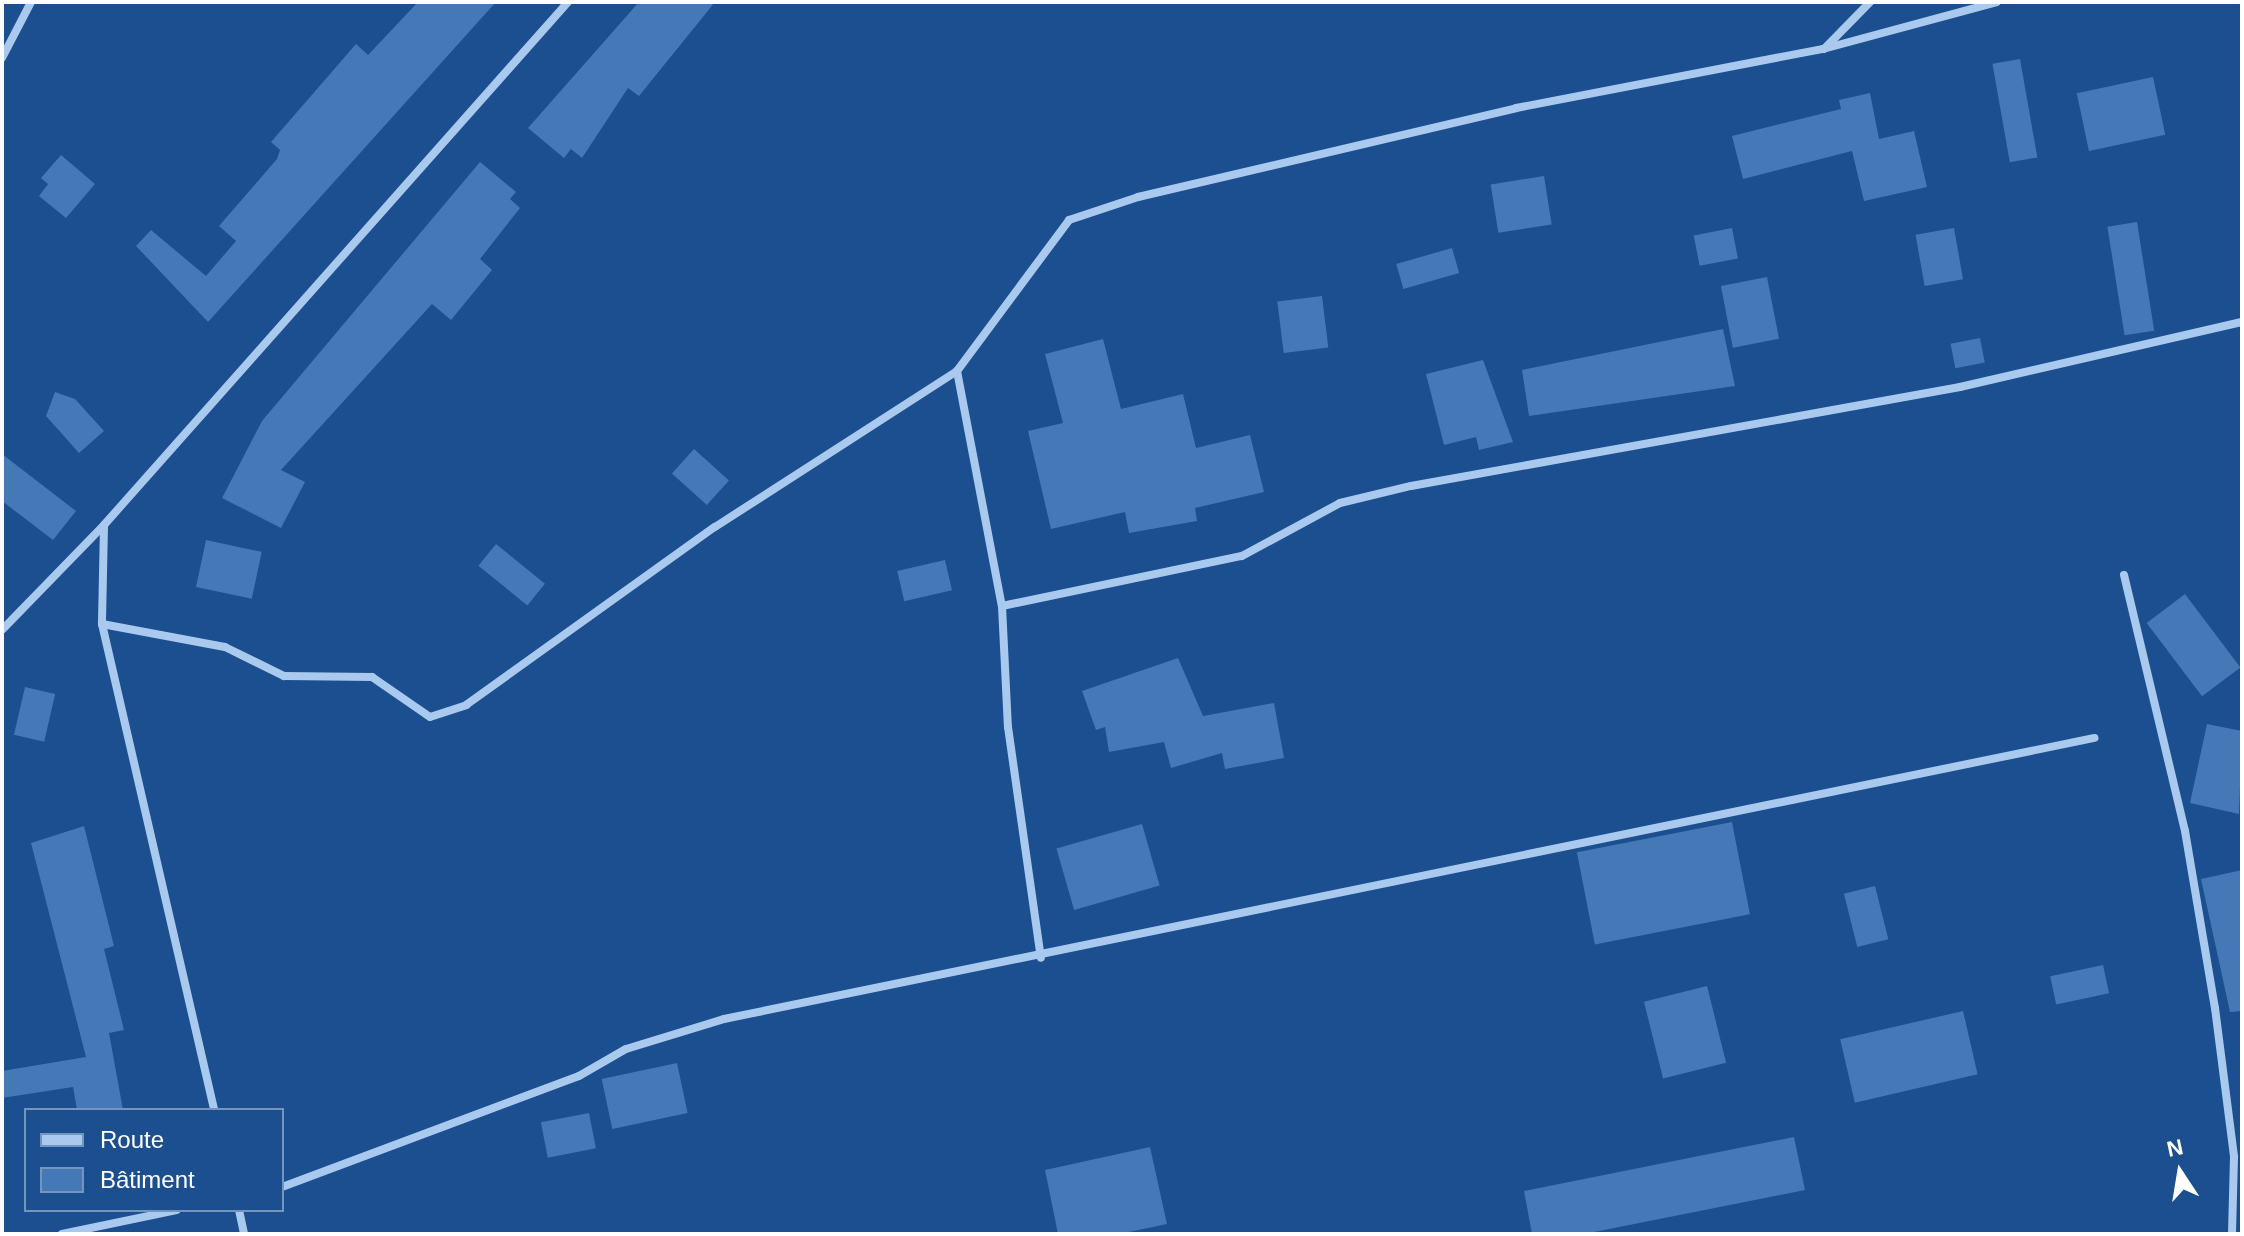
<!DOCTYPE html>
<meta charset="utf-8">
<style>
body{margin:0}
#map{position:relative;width:2244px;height:1236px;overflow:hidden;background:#1b4f8f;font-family:Arial,sans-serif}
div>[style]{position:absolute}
.building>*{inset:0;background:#4478b7;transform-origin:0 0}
.street>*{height:8px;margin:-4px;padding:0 4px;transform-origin:4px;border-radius:4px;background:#a9c9ee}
span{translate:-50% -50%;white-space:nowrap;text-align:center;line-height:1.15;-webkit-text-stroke:6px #1b4f8f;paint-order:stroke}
.frame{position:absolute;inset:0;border:4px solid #fff;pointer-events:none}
.legend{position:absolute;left:24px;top:1108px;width:260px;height:104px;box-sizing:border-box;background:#1b4f8f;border:2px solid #7695bc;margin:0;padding:10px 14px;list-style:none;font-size:24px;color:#fff}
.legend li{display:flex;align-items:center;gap:16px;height:40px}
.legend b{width:40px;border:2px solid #7695bc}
.north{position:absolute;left:2140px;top:1132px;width:80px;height:80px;-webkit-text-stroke:6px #1b4f8f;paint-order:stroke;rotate:348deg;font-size:22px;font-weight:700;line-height:32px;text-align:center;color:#fff}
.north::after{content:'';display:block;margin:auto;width:28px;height:36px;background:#fff;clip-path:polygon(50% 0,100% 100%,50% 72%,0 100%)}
</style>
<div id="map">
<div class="building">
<i style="clip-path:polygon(418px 2px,496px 2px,208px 322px,136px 246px,151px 230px,206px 276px,236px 241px,219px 226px,277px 159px,280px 150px,271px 142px,356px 44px,368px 55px)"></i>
<i style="clip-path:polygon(639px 2px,715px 2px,639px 96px,628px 88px,582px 158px,571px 149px,564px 158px,528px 128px)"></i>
<i style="left:2020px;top:59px;width:100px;height:28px;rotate:80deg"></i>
<i style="left:2153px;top:77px;width:59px;height:78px;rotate:78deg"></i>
<i style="clip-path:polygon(1870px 93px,1879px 139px,1914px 131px,1927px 187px,1864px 201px,1852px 151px,1743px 179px,1732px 136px,1841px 109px,1839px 100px)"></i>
<i style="clip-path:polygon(61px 155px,95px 184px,66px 218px,39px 196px,48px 184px,41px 178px)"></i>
<i style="clip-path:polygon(480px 162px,516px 192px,510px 199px,520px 208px,480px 259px,492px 270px,451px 320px,432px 304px,281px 470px,305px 482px,281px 528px,222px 498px,262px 421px)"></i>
<i style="left:1544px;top:176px;width:49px;height:54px;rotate:81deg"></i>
<i style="left:2137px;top:222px;width:110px;height:30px;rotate:81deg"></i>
<i style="left:1732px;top:228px;width:31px;height:39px;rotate:79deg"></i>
<i style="left:1954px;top:228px;width:52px;height:39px;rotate:80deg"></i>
<i style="left:1452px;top:248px;width:26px;height:58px;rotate:74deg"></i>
<i style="left:1767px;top:277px;width:63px;height:47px;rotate:79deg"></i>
<i style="left:1322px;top:296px;width:52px;height:45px;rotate:83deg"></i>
<i style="clip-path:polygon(1723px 329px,1735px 386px,1529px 416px,1522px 370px)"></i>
<i style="left:1980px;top:338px;width:25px;height:30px;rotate:79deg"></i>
<i style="clip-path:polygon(1103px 339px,1121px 409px,1183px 394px,1196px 448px,1250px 435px,1264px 492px,1195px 508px,1197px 521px,1129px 533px,1125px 512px,1051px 529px,1028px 431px,1063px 423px,1045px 354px)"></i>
<i style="clip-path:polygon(1483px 360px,1513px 442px,1479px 450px,1476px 437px,1444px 445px,1426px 374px)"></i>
<i style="clip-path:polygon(55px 392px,75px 399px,104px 431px,79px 453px,46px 416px)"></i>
<i style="left:694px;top:449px;width:47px;height:33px;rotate:42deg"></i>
<i style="clip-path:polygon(2px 454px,76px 511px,53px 540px,2px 501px)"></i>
<i style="left:206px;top:540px;width:57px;height:48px;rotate:12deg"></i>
<i style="left:496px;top:544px;width:63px;height:28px;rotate:39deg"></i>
<i style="left:945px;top:560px;width:31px;height:49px;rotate:77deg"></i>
<i style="left:2185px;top:594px;width:92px;height:48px;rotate:53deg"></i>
<i style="clip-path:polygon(1178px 658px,1203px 716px,1274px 703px,1284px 758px,1225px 769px,1222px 753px,1171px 768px,1164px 742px,1109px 752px,1105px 727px,1096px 730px,1082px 691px)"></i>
<i style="left:25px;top:687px;width:31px;height:49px;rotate:13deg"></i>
<i style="clip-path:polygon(2207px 724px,2242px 731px,2239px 814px,2190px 803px)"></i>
<i style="left:1732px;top:822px;width:94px;height:158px;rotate:79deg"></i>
<i style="left:1142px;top:824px;width:64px;height:89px;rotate:74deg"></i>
<i style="clip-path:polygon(84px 826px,114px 946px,104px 949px,124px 1030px,109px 1033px,123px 1110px,77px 1110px,73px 1087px,2px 1098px,2px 1071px,86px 1057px,31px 843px)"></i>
<i style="clip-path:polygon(2242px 870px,2242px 1011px,2230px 1012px,2201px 879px)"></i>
<i style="left:1875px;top:886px;width:55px;height:32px;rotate:76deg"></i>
<i style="left:2103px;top:965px;width:29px;height:54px;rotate:78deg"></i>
<i style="left:1707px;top:986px;width:79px;height:65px;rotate:76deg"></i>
<i style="left:1963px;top:1011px;width:65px;height:126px;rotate:77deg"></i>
<i style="left:677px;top:1063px;width:51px;height:77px;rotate:78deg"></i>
<i style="left:589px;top:1113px;width:36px;height:49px;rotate:79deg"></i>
<i style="clip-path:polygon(1794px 1137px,1805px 1190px,1584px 1234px,1532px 1234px,1524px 1191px)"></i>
<i style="clip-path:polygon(1150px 1147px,1167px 1224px,1119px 1234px,1058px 1234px,1045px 1170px)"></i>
</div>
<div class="street">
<i style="left:1824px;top:49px;width:66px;rotate:-45.6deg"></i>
<i style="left:2px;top:58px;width:63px;rotate:-62.6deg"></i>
<i style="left:957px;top:371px;width:239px;rotate:79.2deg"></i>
<i style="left:1002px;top:606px;width:121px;rotate:87.2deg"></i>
<i style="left:1008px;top:727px;width:233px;rotate:81.9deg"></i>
<i style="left:104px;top:526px;width:98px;rotate:91.2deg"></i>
<i style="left:102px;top:624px;width:499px;rotate:77deg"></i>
<i style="left:2124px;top:575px;width:263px;rotate:76.6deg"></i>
<i style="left:2185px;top:831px;width:180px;rotate:80.4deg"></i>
<i style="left:2215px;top:1008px;width:150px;rotate:82.7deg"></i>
<i style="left:2234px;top:1157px;width:77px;rotate:91.5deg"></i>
<i style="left:1002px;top:606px;width:245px;rotate:-11.8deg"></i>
<i style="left:1242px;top:556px;width:111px;rotate:-28.4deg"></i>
<i style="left:1340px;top:503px;width:73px;rotate:-13.5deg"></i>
<i style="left:1411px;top:486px;width:558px;rotate:-10.22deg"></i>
<i style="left:1960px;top:387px;width:289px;rotate:-13deg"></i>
<i style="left:102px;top:624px;width:125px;rotate:10.6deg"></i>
<i style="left:225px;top:647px;width:66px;rotate:26.2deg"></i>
<i style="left:284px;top:676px;width:88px;rotate:0.7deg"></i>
<i style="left:372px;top:677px;width:70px;rotate:34.6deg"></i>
<i style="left:430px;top:717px;width:38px;rotate:-18deg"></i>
<i style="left:466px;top:705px;width:306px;rotate:-35.6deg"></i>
<i style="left:715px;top:527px;width:288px;rotate:-32.8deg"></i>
<i style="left:957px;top:371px;width:188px;rotate:-53.4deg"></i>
<i style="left:1069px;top:220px;width:73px;rotate:-18.4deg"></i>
<i style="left:1138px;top:197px;width:388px;rotate:-13.2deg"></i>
<i style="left:1516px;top:108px;width:313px;rotate:-10.9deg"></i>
<i style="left:1823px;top:49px;width:180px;rotate:-15.1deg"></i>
<i style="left:2px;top:630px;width:146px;rotate:-45.8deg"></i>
<i style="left:104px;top:525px;width:699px;rotate:-48.42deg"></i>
<i style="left:282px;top:1187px;width:317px;rotate:-20.5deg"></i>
<i style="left:579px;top:1076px;width:54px;rotate:-29.9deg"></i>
<i style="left:626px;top:1049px;width:102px;rotate:-17deg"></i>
<i style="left:724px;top:1019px;width:1399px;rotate:-11.59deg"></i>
<i style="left:239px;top:1210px;width:25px;rotate:78deg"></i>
<i style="left:62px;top:1234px;width:117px;rotate:-11.8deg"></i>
</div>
<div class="frame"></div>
<ul class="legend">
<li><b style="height:10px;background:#a9c9ee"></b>Route</li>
<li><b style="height:22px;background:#4478b7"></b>Bâtiment</li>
</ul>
<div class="north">N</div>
</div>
